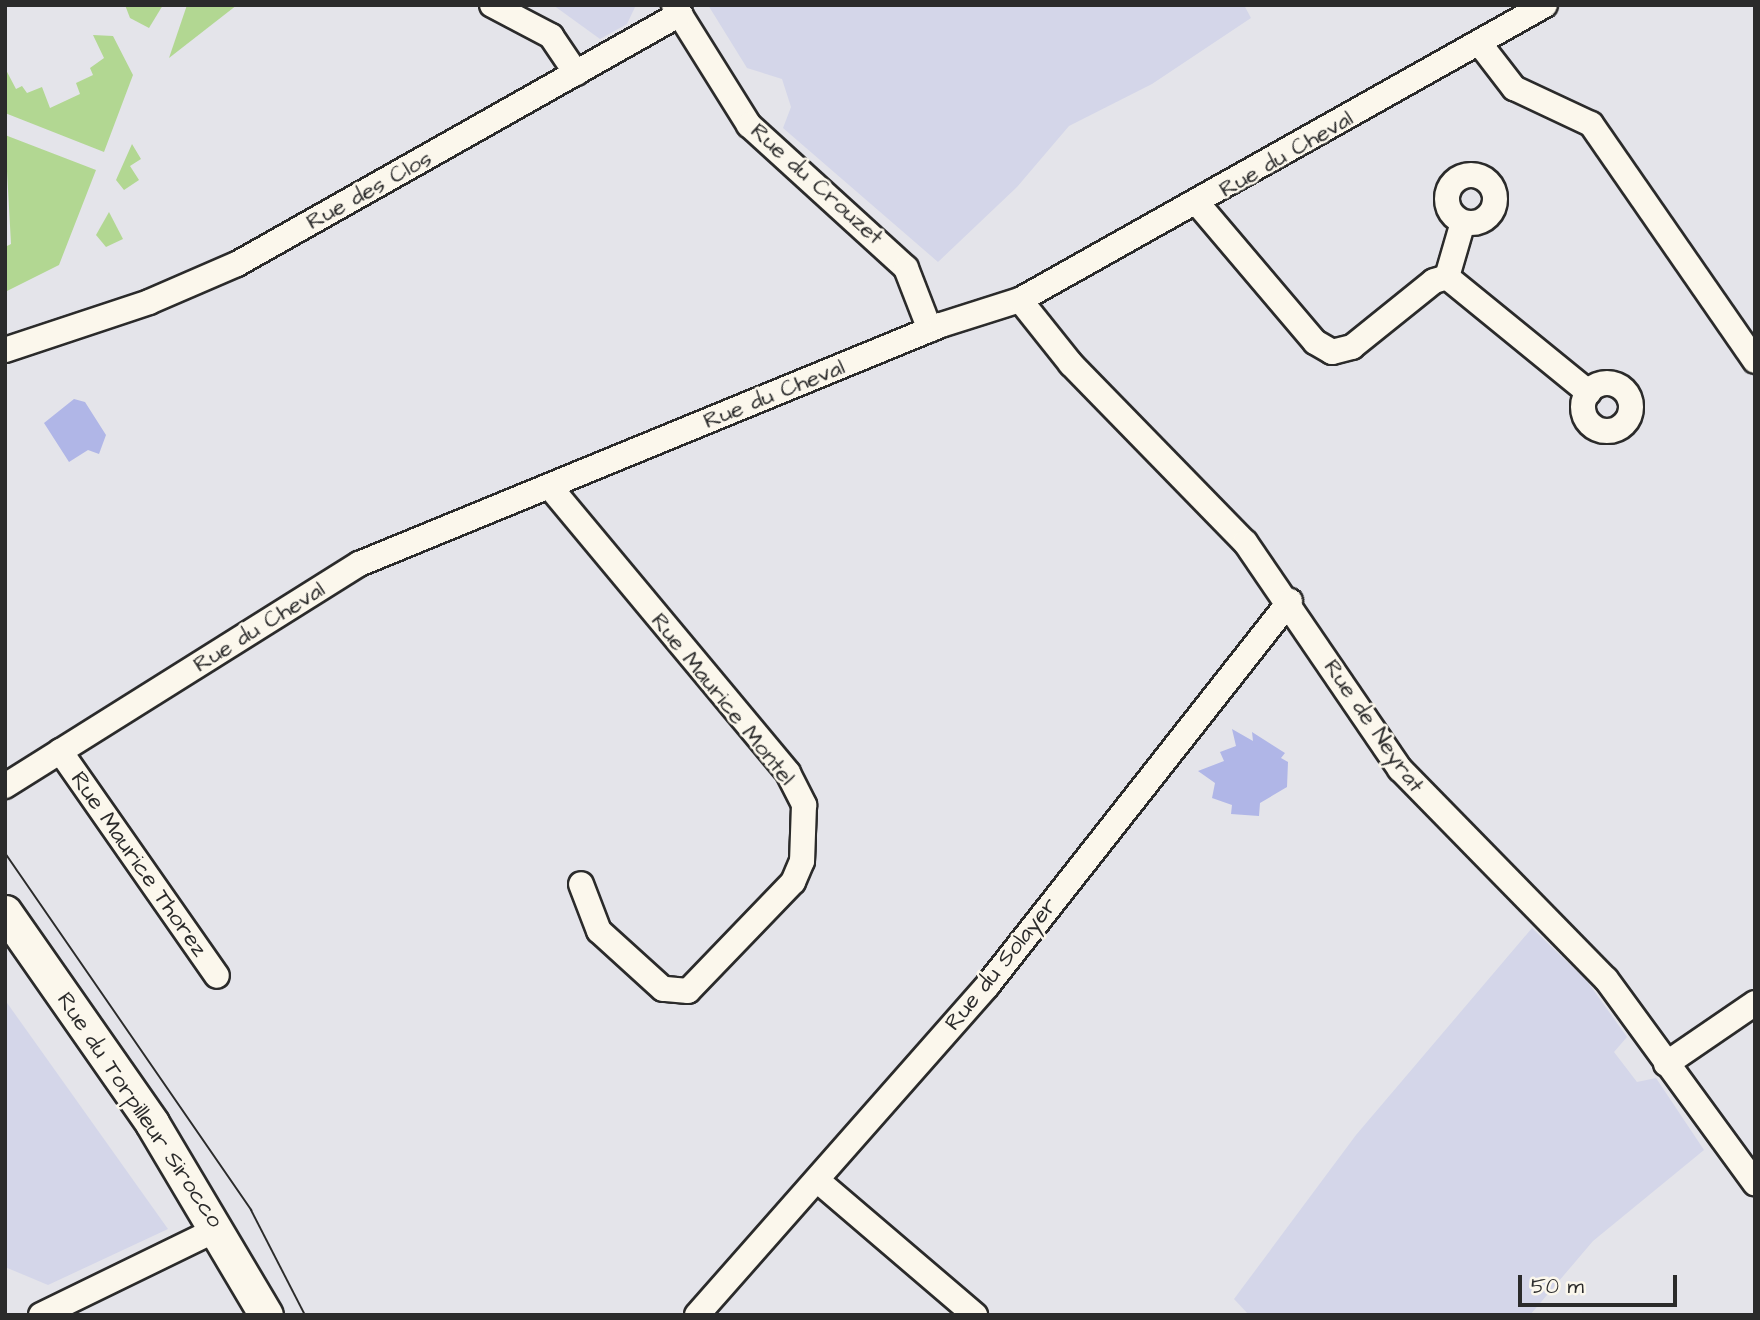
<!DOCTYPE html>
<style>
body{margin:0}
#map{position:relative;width:1760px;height:1320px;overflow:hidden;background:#e4e4ea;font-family:"Architects Daughter",sans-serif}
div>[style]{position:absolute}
.built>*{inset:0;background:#d4d6e9}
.green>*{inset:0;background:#b2d792}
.building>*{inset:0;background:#b0b6e7}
.roads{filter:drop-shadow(2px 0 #2b2b2b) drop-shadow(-2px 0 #2b2b2b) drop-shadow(0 2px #2b2b2b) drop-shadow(0 -2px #2b2b2b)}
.street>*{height:24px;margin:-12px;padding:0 12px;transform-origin:12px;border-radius:12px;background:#fbf7ec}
.street>.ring{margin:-12px;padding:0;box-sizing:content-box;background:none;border:24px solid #fbf7ec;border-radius:50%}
.secondary>*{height:33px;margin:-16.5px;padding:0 16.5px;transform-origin:16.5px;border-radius:16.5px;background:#fbf7ec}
.tram>*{height:2px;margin:-1px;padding:0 1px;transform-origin:1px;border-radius:1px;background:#2b2b2b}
span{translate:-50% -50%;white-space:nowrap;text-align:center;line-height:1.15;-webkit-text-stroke:5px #fbf7ec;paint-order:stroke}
.street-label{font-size:23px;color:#2b2b2b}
.frame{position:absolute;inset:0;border:7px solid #2b2b2b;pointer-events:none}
.scale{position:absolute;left:1518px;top:1275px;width:159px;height:32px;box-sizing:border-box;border:4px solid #2b2b2b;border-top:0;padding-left:9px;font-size:21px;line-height:24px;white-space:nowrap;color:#2b2b2b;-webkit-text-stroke:5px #fbf7ec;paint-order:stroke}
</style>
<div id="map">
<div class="built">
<i style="clip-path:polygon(553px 5px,636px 5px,627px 24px,600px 39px)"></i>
<i style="clip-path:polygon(708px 5px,1244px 5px,1251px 18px,1152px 84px,1069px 126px,1017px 187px,938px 262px,783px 128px,791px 107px,782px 79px,747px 68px)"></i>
<i style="clip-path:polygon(1532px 928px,1587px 981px,1627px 1037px,1614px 1052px,1637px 1082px,1656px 1078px,1704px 1150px,1593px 1241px,1530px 1315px,1249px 1315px,1234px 1299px,1356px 1135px)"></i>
<i style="clip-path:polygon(5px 1000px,168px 1229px,48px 1285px,5px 1267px)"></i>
</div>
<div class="green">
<i style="clip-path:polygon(125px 5px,163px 5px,149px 28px,130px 18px)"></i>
<i style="clip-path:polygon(187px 5px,237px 5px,169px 58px)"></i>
<i style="clip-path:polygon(93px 35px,113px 36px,133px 75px,104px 152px,5px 113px,5px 68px,16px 89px,22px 86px,27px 93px,42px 87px,50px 108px,80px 94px,76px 83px,93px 75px,90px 68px,104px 58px)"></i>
<i style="clip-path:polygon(5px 135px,96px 170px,59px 265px,5px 292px,5px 247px,11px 244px)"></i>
<i style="clip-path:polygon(132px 144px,141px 159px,130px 166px,139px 180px,124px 190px,116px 180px)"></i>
<i style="clip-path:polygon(109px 212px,123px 239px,106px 247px,96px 235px)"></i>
</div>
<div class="building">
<i style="clip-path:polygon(74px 399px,85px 402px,106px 435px,99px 454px,88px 450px,69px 462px,44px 423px)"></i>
<i style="clip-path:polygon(1232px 729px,1253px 741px,1252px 732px,1285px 753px,1281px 758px,1288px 762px,1287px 787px,1260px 803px,1259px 816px,1231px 814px,1232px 805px,1212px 798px,1215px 783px,1198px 771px,1224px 761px,1220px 752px,1236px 746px)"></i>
</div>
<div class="roads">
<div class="street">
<i style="left:492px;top:5px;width:67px;rotate:27.7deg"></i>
<i style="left:551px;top:36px;width:45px;rotate:56deg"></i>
<i style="left:674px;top:5px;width:142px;rotate:58deg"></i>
<i style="left:749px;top:125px;width:212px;rotate:42.3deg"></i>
<i style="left:906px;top:268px;width:66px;rotate:68.8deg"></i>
<i style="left:1480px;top:44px;width:56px;rotate:52.3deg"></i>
<i style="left:1514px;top:88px;width:85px;rotate:25.1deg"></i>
<i style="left:1591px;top:124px;width:288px;rotate:55.3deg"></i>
<i class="ring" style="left:1447px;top:175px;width:24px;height:24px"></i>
<i style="left:1198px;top:204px;width:181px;rotate:49.7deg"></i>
<i style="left:1315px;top:342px;width:20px;rotate:30deg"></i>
<i style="left:1332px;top:352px;width:21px;rotate:-14deg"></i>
<i style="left:1352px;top:347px;width:105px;rotate:-38.8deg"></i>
<i style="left:1434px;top:281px;width:14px;rotate:-17deg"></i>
<i style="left:1447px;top:277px;width:183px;rotate:39.2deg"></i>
<i style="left:1447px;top:277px;width:57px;rotate:-73.8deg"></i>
<i style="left:1020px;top:300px;width:82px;rotate:51.4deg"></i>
<i style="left:1071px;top:364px;width:249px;rotate:45.7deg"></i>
<i style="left:1245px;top:542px;width:275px;rotate:55.7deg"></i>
<i style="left:1400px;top:769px;width:294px;rotate:45.6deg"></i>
<i style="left:1606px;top:979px;width:253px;rotate:53.9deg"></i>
<i style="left:5px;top:350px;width:152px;rotate:-18.4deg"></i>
<i style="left:149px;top:302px;width:96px;rotate:-23.4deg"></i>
<i style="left:237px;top:264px;width:509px;rotate:-29.44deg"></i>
<i class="ring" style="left:1583px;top:383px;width:24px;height:24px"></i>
<i style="left:550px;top:487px;width:372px;rotate:50.2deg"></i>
<i style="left:788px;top:773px;width:36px;rotate:63deg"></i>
<i style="left:804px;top:805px;width:56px;rotate:92deg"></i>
<i style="left:802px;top:861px;width:23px;rotate:113deg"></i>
<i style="left:793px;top:882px;width:151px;rotate:133.9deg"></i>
<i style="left:688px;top:991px;width:25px;rotate:-175deg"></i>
<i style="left:663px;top:989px;width:86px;rotate:-137.8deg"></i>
<i style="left:599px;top:931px;width:50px;rotate:-111deg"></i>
<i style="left:60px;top:751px;width:274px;rotate:55.1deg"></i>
<i style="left:5px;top:786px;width:418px;rotate:-32.1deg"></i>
<i style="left:359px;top:564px;width:629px;rotate:-22.33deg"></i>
<i style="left:941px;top:325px;width:83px;rotate:-17.6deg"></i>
<i style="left:1020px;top:300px;width:602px;rotate:-29.33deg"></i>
<i style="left:1666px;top:1064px;width:108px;rotate:-34.4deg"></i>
<i style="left:817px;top:1180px;width:208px;rotate:40.5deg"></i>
<i style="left:41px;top:1315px;width:198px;rotate:-26deg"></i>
<i style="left:697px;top:1315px;width:439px;rotate:-48.6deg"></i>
<i style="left:987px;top:986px;width:490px;rotate:-51.8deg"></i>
</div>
<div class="secondary">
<i style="left:5px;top:912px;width:257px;rotate:55.1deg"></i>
<i style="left:152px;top:1123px;width:223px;rotate:59.3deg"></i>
</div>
</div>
<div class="tram">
<i style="left:5px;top:853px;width:434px;rotate:55.4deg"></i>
<i style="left:251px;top:1210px;width:118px;rotate:62.8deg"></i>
</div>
<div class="street-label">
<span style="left:1286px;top:154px;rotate:-30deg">Rue du Cheval</span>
<span style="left:817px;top:184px;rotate:42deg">Rue du Crouzet</span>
<span style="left:369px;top:190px;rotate:-29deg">Rue des Clos</span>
<span style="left:774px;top:394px;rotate:-22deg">Rue du Cheval</span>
<span style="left:259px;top:627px;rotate:-32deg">Rue du Cheval</span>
<span style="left:723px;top:699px;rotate:51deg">Rue Maurice Montel</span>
<span style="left:1374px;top:726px;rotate:55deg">Rue de Neyrat</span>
<span style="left:139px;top:864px;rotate:55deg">Rue Maurice Thorez</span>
<span style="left:1001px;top:964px;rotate:-51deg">Rue du Solayer</span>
<span style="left:140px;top:1110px;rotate:56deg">Rue du Torpilleur Sirocco</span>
</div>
<div class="frame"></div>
<div class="scale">50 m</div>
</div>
